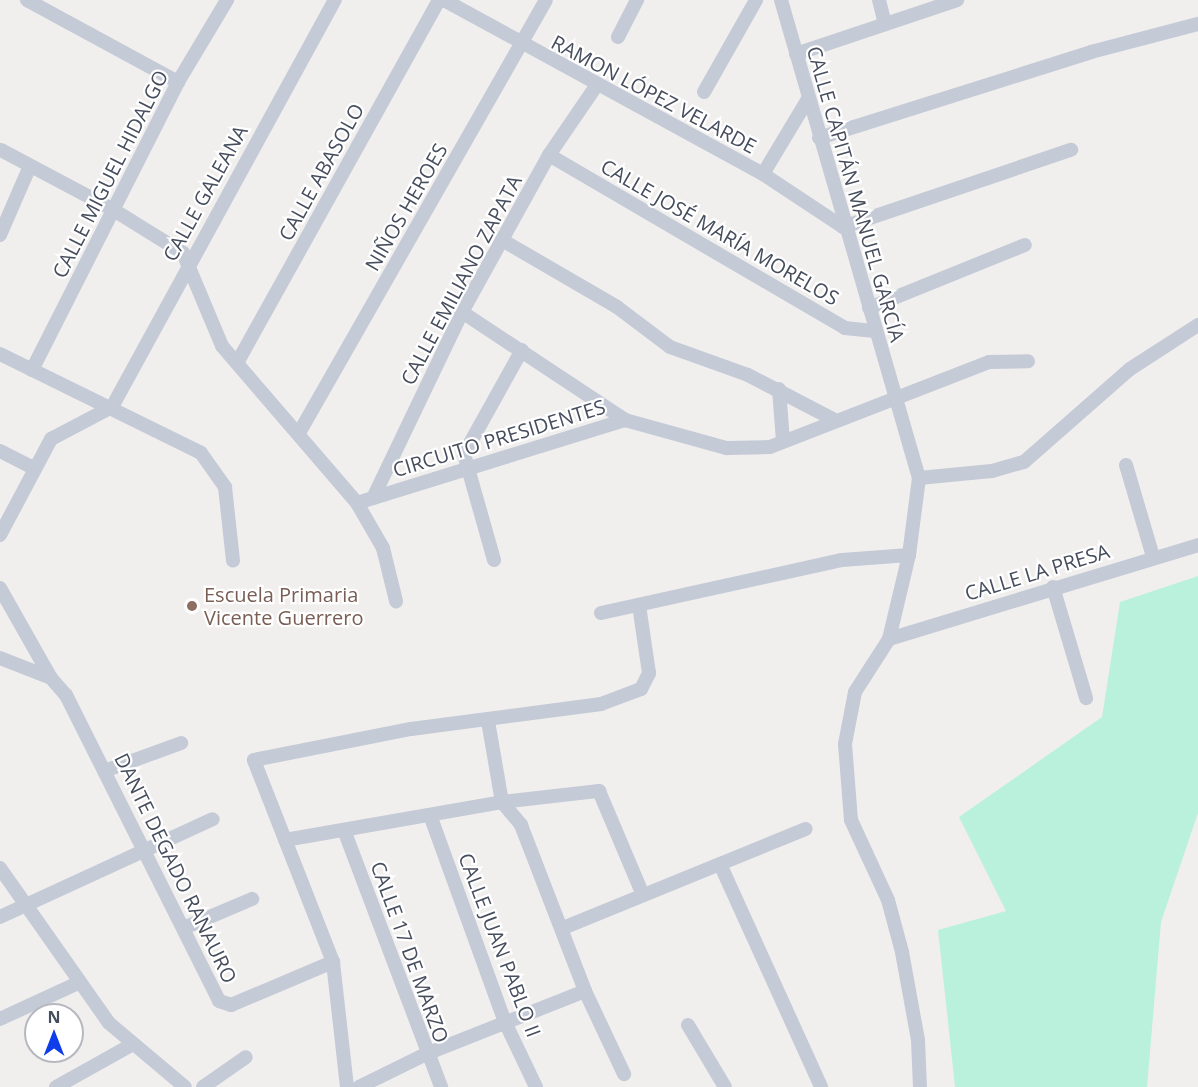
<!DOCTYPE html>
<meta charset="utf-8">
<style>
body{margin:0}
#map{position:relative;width:1198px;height:1087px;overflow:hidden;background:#f1efee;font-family:"Open Sans",sans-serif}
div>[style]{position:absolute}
.green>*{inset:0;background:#baf1dc}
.street>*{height:14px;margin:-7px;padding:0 7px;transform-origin:7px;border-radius:7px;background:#c4cad6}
.dots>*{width:16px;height:16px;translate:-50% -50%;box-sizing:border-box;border:3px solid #fff;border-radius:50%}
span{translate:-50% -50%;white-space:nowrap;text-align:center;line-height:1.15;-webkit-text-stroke:4.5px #fff;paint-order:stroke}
.street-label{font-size:20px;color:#464d5d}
.education-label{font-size:20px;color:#785e54}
.left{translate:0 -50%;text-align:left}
.north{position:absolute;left:24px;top:1003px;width:60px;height:60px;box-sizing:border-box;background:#fff;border:2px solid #b5b8be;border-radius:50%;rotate:0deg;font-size:16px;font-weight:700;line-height:24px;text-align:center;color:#464d5d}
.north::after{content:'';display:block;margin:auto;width:21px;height:27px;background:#103dea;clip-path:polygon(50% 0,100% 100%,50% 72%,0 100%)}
</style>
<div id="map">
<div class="green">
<i style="clip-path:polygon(1198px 576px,1198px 813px,1161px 922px,1147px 1087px,955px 1087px,938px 930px,1006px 911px,959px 817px,1102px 717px,1120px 602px)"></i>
</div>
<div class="street">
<i style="left:27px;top:0;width:172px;rotate:28.5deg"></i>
<i style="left:444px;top:0;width:363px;rotate:28.6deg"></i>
<i style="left:763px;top:174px;width:96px;rotate:33.5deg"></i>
<i style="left:843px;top:227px;width:241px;rotate:-18.7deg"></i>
<i style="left:781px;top:0;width:498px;rotate:73.9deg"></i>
<i style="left:919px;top:478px;width:78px;rotate:97.4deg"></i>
<i style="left:909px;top:555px;width:86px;rotate:103.4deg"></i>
<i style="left:889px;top:639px;width:63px;rotate:122.7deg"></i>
<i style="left:855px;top:692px;width:53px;rotate:100.9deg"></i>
<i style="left:845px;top:744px;width:76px;rotate:85.5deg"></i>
<i style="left:851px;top:820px;width:88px;rotate:65.2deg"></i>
<i style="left:888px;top:900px;width:54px;rotate:74.9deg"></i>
<i style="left:902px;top:952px;width:89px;rotate:79.7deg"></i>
<i style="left:918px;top:1040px;width:47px;rotate:87.6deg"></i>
<i style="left:879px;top:0;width:25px;rotate:76deg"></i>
<i style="left:618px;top:37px;width:42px;rotate:-62.8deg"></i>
<i style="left:796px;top:54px;width:170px;rotate:-18.5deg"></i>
<i style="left:704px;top:92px;width:106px;rotate:-60.5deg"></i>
<i style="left:819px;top:138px;width:285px;rotate:-17.5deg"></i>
<i style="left:1091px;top:52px;width:111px;rotate:-14.7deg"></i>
<i style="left:1px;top:150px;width:126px;rotate:28deg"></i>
<i style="left:112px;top:209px;width:84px;rotate:31.8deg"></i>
<i style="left:183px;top:253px;width:101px;rotate:67.2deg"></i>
<i style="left:222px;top:346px;width:207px;rotate:49.3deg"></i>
<i style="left:357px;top:503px;width:52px;rotate:60deg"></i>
<i style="left:383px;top:548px;width:55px;rotate:76.2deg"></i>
<i style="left:549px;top:155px;width:343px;rotate:30.3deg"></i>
<i style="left:845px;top:328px;width:30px;rotate:6deg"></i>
<i style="left:763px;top:174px;width:87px;rotate:-59deg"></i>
<i style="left:0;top:235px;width:75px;rotate:-66.5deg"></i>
<i style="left:502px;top:240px;width:133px;rotate:30.2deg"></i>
<i style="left:617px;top:307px;width:66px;rotate:37deg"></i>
<i style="left:670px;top:347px;width:83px;rotate:19.7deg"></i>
<i style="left:748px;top:375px;width:96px;rotate:27.4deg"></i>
<i style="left:869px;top:308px;width:168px;rotate:-22deg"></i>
<i style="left:462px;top:312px;width:196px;rotate:33.5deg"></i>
<i style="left:0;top:354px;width:224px;rotate:26.2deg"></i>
<i style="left:201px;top:453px;width:42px;rotate:54.8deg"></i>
<i style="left:225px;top:487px;width:74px;rotate:83.8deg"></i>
<i style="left:237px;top:363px;width:415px;rotate:-60.9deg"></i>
<i style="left:32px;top:370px;width:323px;rotate:-63.1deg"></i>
<i style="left:178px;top:82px;width:96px;rotate:-59.1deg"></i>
<i style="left:779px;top:389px;width:52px;rotate:85.6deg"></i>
<i style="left:112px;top:407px;width:464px;rotate:-61.3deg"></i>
<i style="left:299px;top:433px;width:498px;rotate:-60.3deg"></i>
<i style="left:0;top:451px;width:37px;rotate:27deg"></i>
<i style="left:1126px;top:465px;width:96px;rotate:73.6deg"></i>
<i style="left:919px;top:478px;width:73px;rotate:-5.5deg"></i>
<i style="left:992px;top:471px;width:33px;rotate:-16deg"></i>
<i style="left:1024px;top:462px;width:141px;rotate:-41.3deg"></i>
<i style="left:1130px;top:369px;width:81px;rotate:-32.9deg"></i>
<i style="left:373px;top:498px;width:206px;rotate:-64.4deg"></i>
<i style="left:462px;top:312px;width:179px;rotate:-61deg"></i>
<i style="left:549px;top:155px;width:83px;rotate:-55.7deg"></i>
<i style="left:357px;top:503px;width:281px;rotate:-17.2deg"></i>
<i style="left:625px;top:420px;width:106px;rotate:15.4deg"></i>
<i style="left:727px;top:448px;width:43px;rotate:-1.3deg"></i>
<i style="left:770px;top:447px;width:235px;rotate:-21.2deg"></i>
<i style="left:989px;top:362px;width:39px;rotate:-1deg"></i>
<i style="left:0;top:535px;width:109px;rotate:-62deg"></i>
<i style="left:51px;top:439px;width:69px;rotate:-27.7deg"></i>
<i style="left:494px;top:560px;width:110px;rotate:-105.8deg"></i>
<i style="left:464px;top:454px;width:119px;rotate:-60.9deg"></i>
<i style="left:1053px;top:587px;width:116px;rotate:73.4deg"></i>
<i style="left:0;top:588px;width:103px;rotate:60.5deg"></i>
<i style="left:601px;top:613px;width:247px;rotate:-12.4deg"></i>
<i style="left:842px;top:560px;width:67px;rotate:-4.3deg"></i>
<i style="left:889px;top:639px;width:323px;rotate:-16.9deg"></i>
<i style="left:0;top:658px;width:55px;rotate:21.4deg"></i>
<i style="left:51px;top:678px;width:23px;rotate:49deg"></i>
<i style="left:66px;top:695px;width:342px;rotate:63.4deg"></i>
<i style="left:219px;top:1001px;width:13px;rotate:18deg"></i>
<i style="left:231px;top:1005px;width:111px;rotate:-22.9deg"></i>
<i style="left:488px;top:721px;width:82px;rotate:80.2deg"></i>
<i style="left:502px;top:802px;width:30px;rotate:50deg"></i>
<i style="left:521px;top:825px;width:178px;rotate:68.9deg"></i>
<i style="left:585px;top:991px;width:92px;rotate:64.8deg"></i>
<i style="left:107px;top:770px;width:79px;rotate:-20deg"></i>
<i style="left:430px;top:815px;width:220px;rotate:70.1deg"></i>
<i style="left:505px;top:1022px;width:72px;rotate:64.5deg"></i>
<i style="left:344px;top:830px;width:275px;rotate:69.3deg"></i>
<i style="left:285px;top:840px;width:220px;rotate:-9.9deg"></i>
<i style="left:502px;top:802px;width:98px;rotate:-6.5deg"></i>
<i style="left:599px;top:791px;width:113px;rotate:67.1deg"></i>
<i style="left:720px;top:864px;width:245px;rotate:65.6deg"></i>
<i style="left:0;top:868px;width:189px;rotate:54.9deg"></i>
<i style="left:109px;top:1023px;width:99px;rotate:40.1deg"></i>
<i style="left:0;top:917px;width:234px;rotate:-24.7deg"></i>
<i style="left:186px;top:927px;width:72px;rotate:-23deg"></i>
<i style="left:563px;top:928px;width:262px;rotate:-22.2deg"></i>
<i style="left:0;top:1019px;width:88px;rotate:-24.8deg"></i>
<i style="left:688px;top:1025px;width:72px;rotate:59.2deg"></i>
<i style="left:56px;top:1087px;width:88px;rotate:-29.2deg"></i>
<i style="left:203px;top:1087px;width:52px;rotate:-34.9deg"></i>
<i style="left:347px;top:1087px;width:126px;rotate:-96.4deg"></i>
<i style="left:333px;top:962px;width:217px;rotate:-111.4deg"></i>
<i style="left:254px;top:760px;width:160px;rotate:-11.2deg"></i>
<i style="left:411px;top:729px;width:192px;rotate:-7.5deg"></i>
<i style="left:601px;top:704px;width:43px;rotate:-20.6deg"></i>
<i style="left:641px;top:689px;width:18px;rotate:-63deg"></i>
<i style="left:649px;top:673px;width:69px;rotate:-98.4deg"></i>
<i style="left:359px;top:1087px;width:75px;rotate:-26.2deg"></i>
<i style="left:426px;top:1054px;width:171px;rotate:-21.6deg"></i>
</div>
<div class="dots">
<i style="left:192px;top:606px;background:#8d6e63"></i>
</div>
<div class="street-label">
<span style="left:654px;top:94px;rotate:28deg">RAMON LÓPEZ VELARDE</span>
<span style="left:321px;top:172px;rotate:-61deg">CALLE ABASOLO</span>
<span style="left:110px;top:174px;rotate:-63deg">CALLE MIGUEL HIDALGO</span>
<span style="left:205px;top:193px;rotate:-61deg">CALLE GALEANA</span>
<span style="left:856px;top:194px;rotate:74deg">CALLE CAPITÁN MANUEL GARCÍA</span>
<span style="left:406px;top:207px;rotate:-60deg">NIÑOS HEROES</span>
<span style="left:720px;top:232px;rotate:30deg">CALLE JOSÉ MARÍA MORELOS</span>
<span style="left:461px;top:280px;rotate:-62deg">CALLE EMILIANO ZAPATA</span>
<span style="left:499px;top:438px;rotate:-17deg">CIRCUITO PRESIDENTES</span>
<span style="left:1037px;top:572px;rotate:-17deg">CALLE LA PRESA</span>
<span style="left:176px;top:868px;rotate:64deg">DANTE DEGADO RANAURO</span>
<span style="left:500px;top:945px;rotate:69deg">CALLE JUAN PABLO II</span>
<span style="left:410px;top:952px;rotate:70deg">CALLE 17 DE MARZO</span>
</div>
<div class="education-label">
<span class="left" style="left:204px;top:606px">Escuela Primaria<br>Vicente Guerrero</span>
</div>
<div class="north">N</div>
</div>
